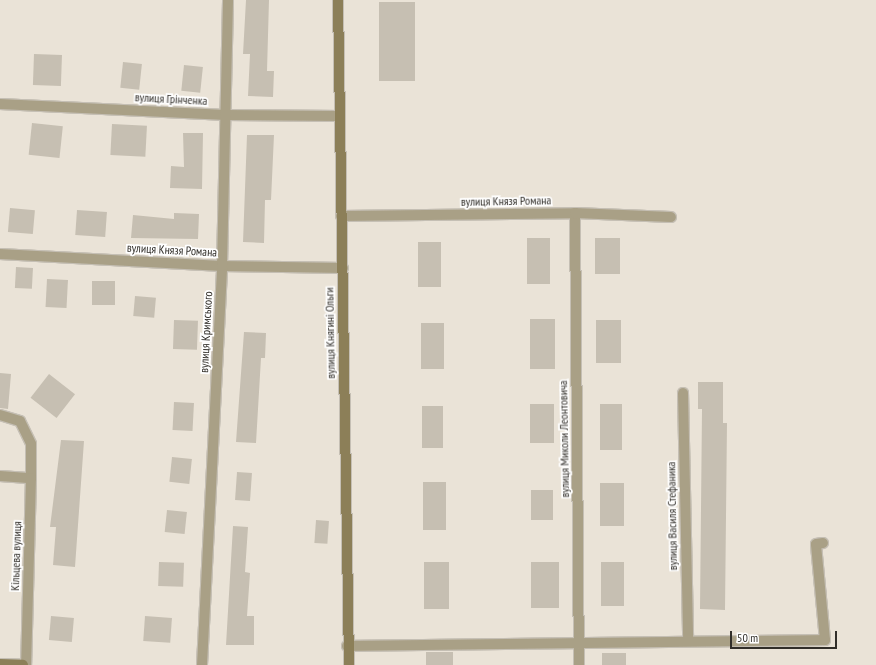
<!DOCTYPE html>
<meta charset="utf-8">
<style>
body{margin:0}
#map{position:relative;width:876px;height:665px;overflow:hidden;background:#eae3d7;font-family:"PT Sans Narrow",sans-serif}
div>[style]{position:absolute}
.building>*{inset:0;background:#c6bfb2;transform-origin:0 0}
.roads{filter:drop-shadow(1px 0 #c5bfb4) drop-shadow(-1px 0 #c5bfb4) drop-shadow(0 1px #c5bfb4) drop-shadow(0 -1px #c5bfb4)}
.street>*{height:10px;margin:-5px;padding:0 5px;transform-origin:5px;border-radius:5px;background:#a9a086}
.secondary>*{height:10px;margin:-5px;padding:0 5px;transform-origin:5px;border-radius:5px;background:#8c7f58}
span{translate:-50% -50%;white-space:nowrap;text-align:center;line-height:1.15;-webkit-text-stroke:3.5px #fff;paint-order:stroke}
.street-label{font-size:12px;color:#312e29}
.scale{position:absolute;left:730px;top:631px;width:107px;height:18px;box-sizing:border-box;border:2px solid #312e29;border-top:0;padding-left:5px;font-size:12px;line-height:14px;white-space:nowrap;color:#312e29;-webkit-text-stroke:3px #fff;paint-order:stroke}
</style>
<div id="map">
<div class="building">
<i style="clip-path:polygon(246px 0,269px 0,267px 71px,274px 71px,273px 97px,248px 96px,250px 54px,243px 54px)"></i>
<i style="left:379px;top:2px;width:36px;height:79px"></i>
<i style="left:34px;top:54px;width:28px;height:31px;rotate:2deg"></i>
<i style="left:123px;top:62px;width:19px;height:26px;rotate:6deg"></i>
<i style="left:184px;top:65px;width:19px;height:26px;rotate:6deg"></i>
<i style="left:32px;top:123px;width:31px;height:32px;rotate:6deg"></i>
<i style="left:112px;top:124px;width:35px;height:31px;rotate:3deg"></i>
<i style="clip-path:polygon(183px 133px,203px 133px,202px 189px,170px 188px,171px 166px,184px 167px)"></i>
<i style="clip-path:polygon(247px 135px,274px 135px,271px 200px,265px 200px,264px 243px,243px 242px)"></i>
<i style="left:10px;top:208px;width:25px;height:24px;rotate:5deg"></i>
<i style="left:77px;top:210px;width:30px;height:25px;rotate:4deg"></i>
<i style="clip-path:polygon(174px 213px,199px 214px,198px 239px,131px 238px,133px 215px,174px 219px)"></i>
<i style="left:550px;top:238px;width:46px;height:23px;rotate:90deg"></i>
<i style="left:595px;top:238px;width:25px;height:36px"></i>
<i style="left:418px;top:242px;width:23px;height:45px"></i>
<i style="left:16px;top:267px;width:17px;height:21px;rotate:3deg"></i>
<i style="left:47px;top:279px;width:21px;height:28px;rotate:3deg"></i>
<i style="left:92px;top:281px;width:23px;height:24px"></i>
<i style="left:135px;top:296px;width:21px;height:20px;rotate:5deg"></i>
<i style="left:530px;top:319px;width:25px;height:50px"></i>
<i style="left:174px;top:320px;width:24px;height:29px;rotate:2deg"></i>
<i style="left:596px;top:320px;width:25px;height:43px"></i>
<i style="left:421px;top:323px;width:23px;height:46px"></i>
<i style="clip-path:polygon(244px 332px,266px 333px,265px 358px,261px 358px,256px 443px,236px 442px)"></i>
<i style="clip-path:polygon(0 373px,11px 374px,8px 409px,0 408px)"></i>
<i style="left:49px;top:374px;width:33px;height:30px;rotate:38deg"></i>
<i style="clip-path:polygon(698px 382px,723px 382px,723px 423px,727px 423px,725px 610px,700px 609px,702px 409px,698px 409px)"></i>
<i style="left:174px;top:402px;width:20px;height:28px;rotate:3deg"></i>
<i style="left:530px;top:404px;width:24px;height:39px"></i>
<i style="left:600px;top:404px;width:22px;height:46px"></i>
<i style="left:422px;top:406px;width:21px;height:42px"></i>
<i style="clip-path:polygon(61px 440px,84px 441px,75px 567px,53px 565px,56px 527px,50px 527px)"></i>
<i style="left:172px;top:457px;width:20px;height:25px;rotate:6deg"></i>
<i style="left:237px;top:472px;width:15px;height:28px;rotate:4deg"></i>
<i style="left:423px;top:482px;width:23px;height:48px"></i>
<i style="left:600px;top:483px;width:24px;height:43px"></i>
<i style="left:531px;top:490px;width:22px;height:30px"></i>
<i style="left:167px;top:510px;width:20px;height:22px;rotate:6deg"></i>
<i style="left:316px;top:520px;width:13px;height:23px;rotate:4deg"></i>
<i style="clip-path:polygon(233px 526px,248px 527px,245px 572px,250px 573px,247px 616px,254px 616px,254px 645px,226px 645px)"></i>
<i style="left:159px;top:562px;width:25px;height:24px;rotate:2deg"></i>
<i style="left:424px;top:562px;width:25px;height:47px"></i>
<i style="left:531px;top:562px;width:28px;height:46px"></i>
<i style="left:601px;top:562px;width:23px;height:44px"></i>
<i style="left:51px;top:616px;width:23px;height:24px;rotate:5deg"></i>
<i style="left:145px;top:616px;width:27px;height:25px;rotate:4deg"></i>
<i style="left:426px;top:652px;width:27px;height:13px"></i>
<i style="left:602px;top:653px;width:24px;height:12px"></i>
</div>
<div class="roads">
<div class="street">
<i style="left:0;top:104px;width:226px;rotate:2.8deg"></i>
<i style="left:226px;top:115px;width:114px;rotate:0.5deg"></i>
<i style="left:575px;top:213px;width:452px;rotate:89.5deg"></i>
<i style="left:341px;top:216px;width:234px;rotate:-0.7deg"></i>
<i style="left:575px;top:213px;width:96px;rotate:2.4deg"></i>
<i style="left:0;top:254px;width:222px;rotate:3.1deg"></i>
<i style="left:222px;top:266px;width:121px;rotate:0.9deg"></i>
<i style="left:683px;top:393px;width:246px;rotate:88.8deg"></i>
<i style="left:0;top:415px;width:21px;rotate:17deg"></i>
<i style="left:20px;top:421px;width:25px;rotate:64deg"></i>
<i style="left:31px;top:444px;width:34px;rotate:90deg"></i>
<i style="left:0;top:476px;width:31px;rotate:4deg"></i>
<i style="left:31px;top:478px;width:187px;rotate:91.5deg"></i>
<i style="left:347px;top:646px;width:478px;rotate:-0.7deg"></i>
<i style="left:825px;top:640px;width:96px;rotate:-95.4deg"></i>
<i style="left:816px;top:544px;width:7px;rotate:-8deg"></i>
<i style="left:202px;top:665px;width:400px;rotate:-87.1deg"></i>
<i style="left:222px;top:266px;width:266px;rotate:-88.7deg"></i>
</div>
<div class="secondary">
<i style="left:338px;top:0;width:665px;rotate:89.05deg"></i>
<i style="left:0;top:664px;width:23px;rotate:2deg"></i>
</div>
</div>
<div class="street-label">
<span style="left:171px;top:99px;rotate:3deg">вулиця Грінченка</span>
<span style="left:506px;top:201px;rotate:-1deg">вулиця Князя Романа</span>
<span style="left:172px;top:250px;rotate:3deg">вулиця Князя Романа</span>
<span style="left:206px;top:332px;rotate:-87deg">вулиця Кримського</span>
<span style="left:330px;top:333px;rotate:-91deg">вулиця Княгині Ольги</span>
<span style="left:564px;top:439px;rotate:-91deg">вулиця Миколи Леонтовича</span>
<span style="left:672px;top:516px;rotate:-91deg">вулиця Василя Стефаника</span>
<span style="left:16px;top:556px;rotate:-88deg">Кільцева вулиця</span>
</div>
<div class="scale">50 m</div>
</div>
